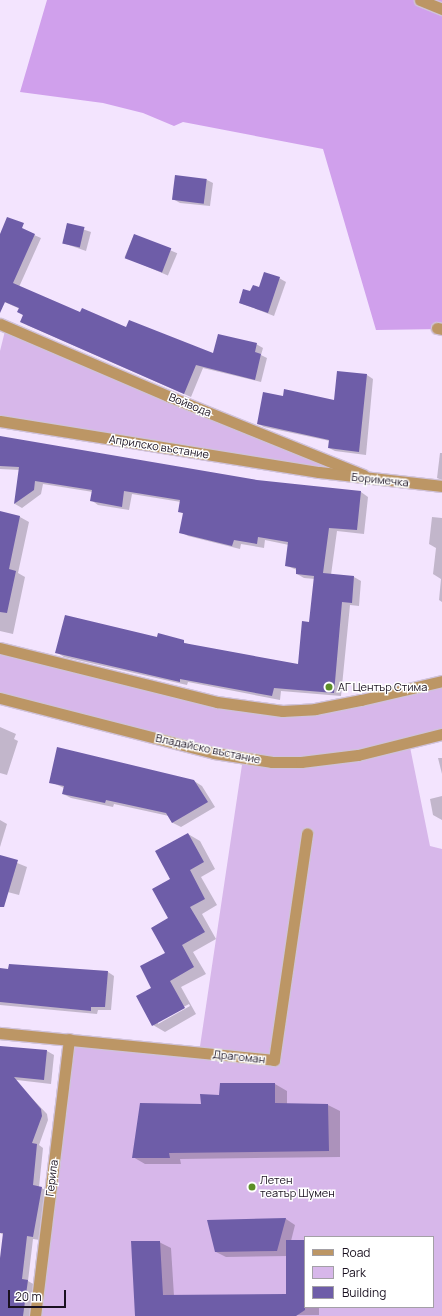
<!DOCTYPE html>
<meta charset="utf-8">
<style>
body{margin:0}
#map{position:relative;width:442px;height:1316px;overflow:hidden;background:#f3e4fe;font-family:Manrope,sans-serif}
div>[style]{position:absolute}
.green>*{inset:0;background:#d7b7ea}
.forest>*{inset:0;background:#d0a0ec}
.shadow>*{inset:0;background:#0003;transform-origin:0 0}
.building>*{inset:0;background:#6e5da8;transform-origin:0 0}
.roads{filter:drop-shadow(1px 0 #d0c2da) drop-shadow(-1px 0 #d0c2da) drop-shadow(0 1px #d0c2da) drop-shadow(0 -1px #d0c2da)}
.minor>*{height:11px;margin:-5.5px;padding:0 5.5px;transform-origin:5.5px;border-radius:5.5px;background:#bc9665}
.dots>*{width:11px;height:11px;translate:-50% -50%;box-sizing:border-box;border:2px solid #fff;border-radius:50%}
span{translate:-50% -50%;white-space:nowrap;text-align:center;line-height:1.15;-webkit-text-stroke:3px #fff;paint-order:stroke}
.street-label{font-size:11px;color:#1a1120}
.poi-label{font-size:11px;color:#1a1120}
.left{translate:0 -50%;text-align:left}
.legend{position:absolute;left:304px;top:1236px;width:130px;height:72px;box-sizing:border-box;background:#fff;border:1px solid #a3a0a6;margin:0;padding:5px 7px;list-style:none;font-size:12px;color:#1a1120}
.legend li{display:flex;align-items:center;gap:8px;height:20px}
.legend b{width:20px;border:1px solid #a3a0a6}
.scale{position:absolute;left:8px;top:1290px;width:58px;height:18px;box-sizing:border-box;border:2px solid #1a1120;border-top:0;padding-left:5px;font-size:12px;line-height:14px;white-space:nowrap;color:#1a1120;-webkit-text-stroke:3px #fff;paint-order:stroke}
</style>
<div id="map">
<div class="green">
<i style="clip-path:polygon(6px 327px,382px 481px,0 421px,0 351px)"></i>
<i style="clip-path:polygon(evenodd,0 648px,282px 711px,442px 681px,442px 734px,409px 742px,430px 846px,442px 849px,442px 1316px,35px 1316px,69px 1039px,199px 1053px,243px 758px,0 698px,0 648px,305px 1237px,433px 1237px,433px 1307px,305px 1307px,305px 1237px)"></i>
</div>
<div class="forest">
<i style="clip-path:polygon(47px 0,442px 0,442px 329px,376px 330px,323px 149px,183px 122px,174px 126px,143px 113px,103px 103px,20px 92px)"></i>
</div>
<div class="shadow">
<i style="clip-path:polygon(207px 180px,213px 183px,210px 206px,180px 203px,173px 199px)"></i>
<i style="clip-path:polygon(67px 224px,91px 232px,86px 251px,63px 243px)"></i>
<i style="clip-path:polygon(34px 235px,41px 238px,19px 287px,81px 314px,214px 354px,256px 344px,263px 348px,261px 355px,267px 358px,261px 382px,203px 368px,191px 397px,27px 325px,20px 309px,0 300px,0 253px)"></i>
<i style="left:134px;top:235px;width:47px;height:24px;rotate:23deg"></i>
<i style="clip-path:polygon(279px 278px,286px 282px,274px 316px,240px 303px,251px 293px)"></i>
<i style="clip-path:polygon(367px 375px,373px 379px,366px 455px,335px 451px,329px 448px,330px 441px,264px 427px,258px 424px,284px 397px,335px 401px)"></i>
<i style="clip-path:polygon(0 438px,257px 481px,361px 492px,368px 497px,364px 534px,337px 531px,331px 575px,354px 577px,361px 581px,359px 606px,350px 605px,341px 696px,281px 691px,280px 700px,188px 682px,187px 685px,64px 657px,56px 652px,157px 638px,158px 634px,191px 645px,299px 665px,310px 623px,315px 579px,304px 578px,297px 574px,297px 570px,287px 566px,289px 545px,265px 540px,264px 548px,241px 544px,240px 549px,188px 536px,181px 532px,184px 514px,179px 511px,181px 502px,132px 494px,129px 510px,98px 505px,91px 500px,93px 492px,43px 484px,41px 494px,22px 508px,15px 504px,20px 470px,0 469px)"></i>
<i style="clip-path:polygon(440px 453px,442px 453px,442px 480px,437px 478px)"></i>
<i style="clip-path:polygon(0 512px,20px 517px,29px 522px,18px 573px,25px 577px,13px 634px,0 631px)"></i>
<i style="clip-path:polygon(432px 517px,442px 518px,442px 602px,439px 600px,441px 579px,433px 574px,436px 548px,429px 544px)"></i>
<i style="clip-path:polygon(0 727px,16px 734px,14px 739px,18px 741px,7px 775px,0 773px)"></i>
<i style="clip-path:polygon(438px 758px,442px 758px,442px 774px)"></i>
<i style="clip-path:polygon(194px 781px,202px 786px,215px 807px,181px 827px,173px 823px,169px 816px,114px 804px,113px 807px,71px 798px,63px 794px,64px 788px,51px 782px)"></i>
<i style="clip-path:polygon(442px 796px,442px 820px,433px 815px,430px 799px)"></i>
<i style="clip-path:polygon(0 820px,7px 824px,0 847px)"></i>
<i style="clip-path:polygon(evenodd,188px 834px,200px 841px,215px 869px,201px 877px,217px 905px,202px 914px,216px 939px,193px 952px,206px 974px,181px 987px,196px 1014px,165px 1032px,153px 1025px,153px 988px,166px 953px,172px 880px,188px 834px,189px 1004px,190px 1006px,158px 1024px,158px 1021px,189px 1004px)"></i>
<i style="clip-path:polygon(0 856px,27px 867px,19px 895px,0 890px)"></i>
<i style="clip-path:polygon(0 970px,108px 972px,114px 976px,111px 1010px,98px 1010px,97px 1014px,0 1005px)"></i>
<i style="clip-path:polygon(0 1047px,47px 1051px,54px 1055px,51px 1084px,0 1078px)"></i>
<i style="clip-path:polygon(221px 1084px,275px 1084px,287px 1091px,287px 1104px,328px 1105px,340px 1111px,340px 1157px,180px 1159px,181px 1164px,145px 1164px,133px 1157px,202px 1105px,220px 1096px)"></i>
<i style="clip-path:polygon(24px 1090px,47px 1114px,48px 1120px,39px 1145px,43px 1148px,39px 1187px,48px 1191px,40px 1240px,33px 1239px,28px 1281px,35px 1285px,30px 1316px,0 1316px,0 1267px,4px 1235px,0 1233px,0 1101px)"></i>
<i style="clip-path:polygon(286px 1219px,295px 1225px,291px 1241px,305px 1241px,305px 1307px,319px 1307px,319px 1315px,136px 1316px,159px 1242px,171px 1248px,174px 1296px,287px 1295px,287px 1256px,226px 1257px,216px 1252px,208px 1221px)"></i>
</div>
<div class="building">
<i style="left:175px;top:175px;width:32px;height:25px;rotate:7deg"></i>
<i style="clip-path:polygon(7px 217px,24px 223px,22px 228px,35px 234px,13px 283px,80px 312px,82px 308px,126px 327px,129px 320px,213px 353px,218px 334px,257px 343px,255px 352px,261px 354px,255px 380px,196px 365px,184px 394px,20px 322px,23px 315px,17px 312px,19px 308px,5px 302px,0 313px,0 234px)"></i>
<i style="left:67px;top:223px;width:18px;height:21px;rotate:13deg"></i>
<i style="left:134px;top:234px;width:40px;height:26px;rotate:21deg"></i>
<i style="clip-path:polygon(264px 272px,280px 277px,268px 313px,239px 303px,243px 289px,250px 291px,253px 285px,259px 287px)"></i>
<i style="clip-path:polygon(337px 371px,367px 374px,359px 452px,328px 448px,329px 440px,257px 424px,263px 392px,283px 396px,284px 389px,334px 400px)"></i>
<i style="clip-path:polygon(0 436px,257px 480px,361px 491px,357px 530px,329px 528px,323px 573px,354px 576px,352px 603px,342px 602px,334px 693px,274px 688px,272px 696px,180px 679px,180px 682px,55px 653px,65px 615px,157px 637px,158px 633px,184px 640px,184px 643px,298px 664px,302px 621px,309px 622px,314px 576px,296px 574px,296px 568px,285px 566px,288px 542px,258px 537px,257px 544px,234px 540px,232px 546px,179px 533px,183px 513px,178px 512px,180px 500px,124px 491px,122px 507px,90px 501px,92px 490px,35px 481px,34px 490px,14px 504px,19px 467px,0 466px)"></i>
<i style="clip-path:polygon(0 511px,20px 516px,9px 569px,16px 571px,7px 613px,0 612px)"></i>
<i style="clip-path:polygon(57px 747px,194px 780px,208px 802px,172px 823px,166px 813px,106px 800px,105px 803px,62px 794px,64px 786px,49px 783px)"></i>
<i style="clip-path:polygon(188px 833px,204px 862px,190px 870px,205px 899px,190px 907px,205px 932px,182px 945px,194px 967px,170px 981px,185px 1008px,152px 1026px,136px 996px,151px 988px,140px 966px,165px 953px,151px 928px,168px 918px,152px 889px,170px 879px,155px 851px)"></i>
<i style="clip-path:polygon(0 855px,18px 860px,4px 907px,0 907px)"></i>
<i style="clip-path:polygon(9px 964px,108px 971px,105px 1007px,91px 1007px,91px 1011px,0 1002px,0 968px,8px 969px)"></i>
<i style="clip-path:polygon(0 1046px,47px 1050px,44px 1080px,14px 1077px,41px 1109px,42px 1116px,32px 1143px,37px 1144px,33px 1185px,42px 1187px,33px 1237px,27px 1236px,22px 1279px,28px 1280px,23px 1316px,0 1316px,0 1258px,3px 1233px,0 1233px)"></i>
<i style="clip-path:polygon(220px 1083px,275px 1083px,275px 1103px,328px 1104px,329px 1151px,169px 1153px,170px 1158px,132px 1158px,140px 1103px,201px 1104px,200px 1094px,219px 1095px)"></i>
<i style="clip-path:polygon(286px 1218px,277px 1251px,215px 1252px,207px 1220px)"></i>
<i style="clip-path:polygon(286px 1240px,305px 1240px,305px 1310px,296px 1316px,135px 1316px,131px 1241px,160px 1241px,163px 1295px,286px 1294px)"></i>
</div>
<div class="roads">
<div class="minor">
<i style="left:420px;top:0;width:24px;rotate:22deg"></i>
<i style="left:0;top:324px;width:183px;rotate:23.2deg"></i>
<i style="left:168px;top:396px;width:211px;rotate:22deg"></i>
<i style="left:437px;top:328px;width:5px;rotate:11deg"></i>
<i style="left:0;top:421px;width:323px;rotate:9.1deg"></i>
<i style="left:319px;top:472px;width:124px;rotate:6.5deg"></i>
<i style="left:0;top:648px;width:224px;rotate:14deg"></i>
<i style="left:217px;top:702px;width:66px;rotate:7.9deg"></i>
<i style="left:282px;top:711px;width:33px;rotate:-3deg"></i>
<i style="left:315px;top:709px;width:47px;rotate:-11.1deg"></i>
<i style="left:361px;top:700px;width:83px;rotate:-13.2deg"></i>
<i style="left:0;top:698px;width:221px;rotate:14.4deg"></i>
<i style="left:214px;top:753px;width:59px;rotate:8.8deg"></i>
<i style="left:272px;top:762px;width:29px"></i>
<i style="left:301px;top:762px;width:57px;rotate:-7deg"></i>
<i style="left:358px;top:755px;width:87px;rotate:-14deg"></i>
<i style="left:0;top:1033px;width:275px;rotate:5.6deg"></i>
<i style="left:274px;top:1060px;width:229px;rotate:-81.7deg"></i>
<i style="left:35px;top:1316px;width:279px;rotate:-83deg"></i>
</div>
</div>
<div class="dots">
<i style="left:329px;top:687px;background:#5c8f28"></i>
<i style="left:252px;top:1187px;background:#5c8f28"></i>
</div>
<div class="street-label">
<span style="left:190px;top:405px;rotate:22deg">Войвода</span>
<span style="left:159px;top:447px;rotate:9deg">Априлско въстание</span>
<span style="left:380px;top:480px;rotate:6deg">Боримечка</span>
<span style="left:208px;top:749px;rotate:12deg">Владайско въстание</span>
<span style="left:239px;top:1057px;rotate:6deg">Драгоман</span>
<span style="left:52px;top:1178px;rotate:-83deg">Герила</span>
</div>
<div class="poi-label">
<span class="left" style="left:338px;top:687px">АГ Център Стима</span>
<span class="left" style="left:260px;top:1187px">Летен<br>театър Шумен</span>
</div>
<ul class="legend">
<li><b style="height:5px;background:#bc9665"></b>Road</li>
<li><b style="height:11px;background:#d7b7ea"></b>Park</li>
<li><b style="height:11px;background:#6e5da8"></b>Building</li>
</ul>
<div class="scale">20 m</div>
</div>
